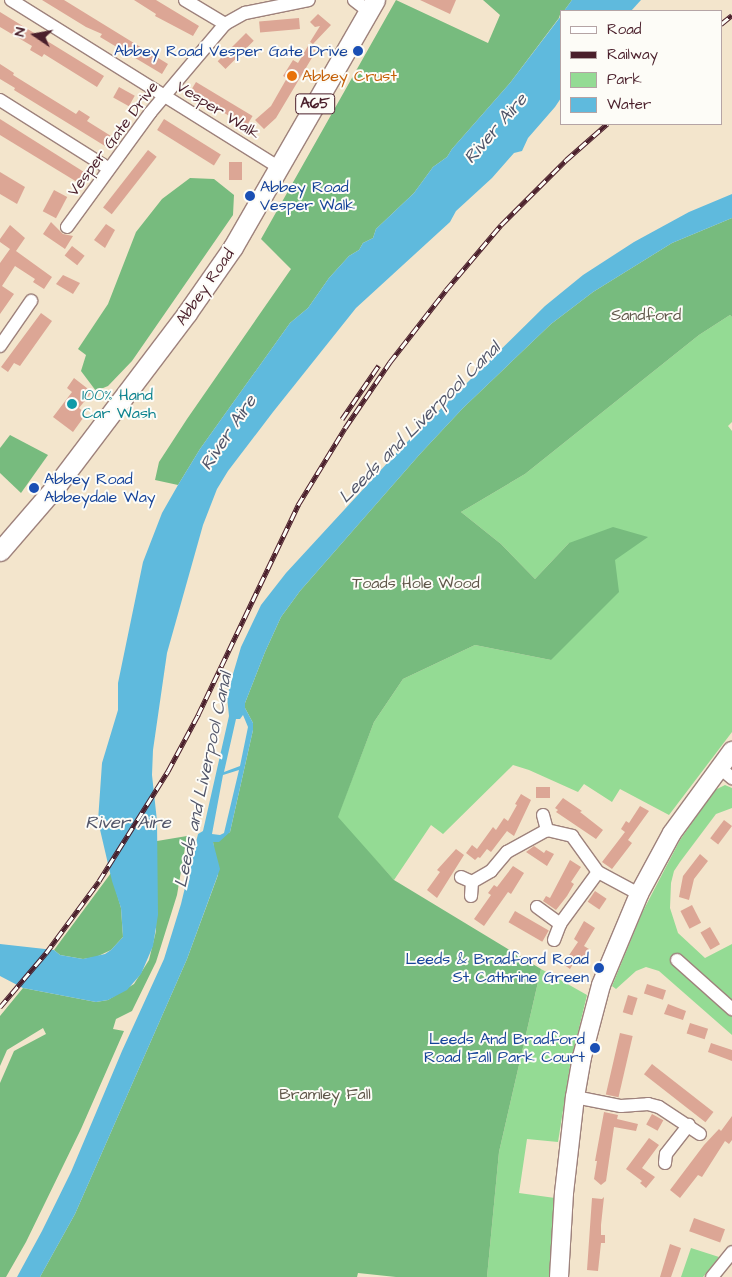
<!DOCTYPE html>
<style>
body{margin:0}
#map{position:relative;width:732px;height:1277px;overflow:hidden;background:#f3e5cc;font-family:"Architects Daughter",sans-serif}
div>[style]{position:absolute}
.green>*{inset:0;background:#94db94}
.forest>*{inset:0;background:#77bb7e}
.water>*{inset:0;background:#5fbadd}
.building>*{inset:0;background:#dca695;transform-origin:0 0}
.roads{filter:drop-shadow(1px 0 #9e827c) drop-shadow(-1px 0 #9e827c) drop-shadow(0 1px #9e827c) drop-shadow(0 -1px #9e827c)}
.minor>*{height:12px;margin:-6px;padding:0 6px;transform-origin:6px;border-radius:6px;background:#fff}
.secondary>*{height:18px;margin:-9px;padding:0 9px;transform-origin:9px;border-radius:9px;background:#fff}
.primary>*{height:19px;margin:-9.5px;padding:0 9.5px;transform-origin:9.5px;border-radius:9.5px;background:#fff}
.rail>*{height:5px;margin-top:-2.5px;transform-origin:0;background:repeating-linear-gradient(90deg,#fdfcf7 0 9px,#4a1f2b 0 18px);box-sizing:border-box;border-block:1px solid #4a1f2b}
.dots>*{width:14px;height:14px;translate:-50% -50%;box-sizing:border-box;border:2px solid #fdfcf7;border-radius:50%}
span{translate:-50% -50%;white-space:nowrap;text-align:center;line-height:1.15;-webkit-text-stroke:4px #fdfcf7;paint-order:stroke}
.shield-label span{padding:1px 4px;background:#fdfcf7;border:1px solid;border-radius:4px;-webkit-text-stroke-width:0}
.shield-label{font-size:15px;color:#4a1f2b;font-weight:700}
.transit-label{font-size:16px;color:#164399}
.right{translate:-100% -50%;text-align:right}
.left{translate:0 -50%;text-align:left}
.food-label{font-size:16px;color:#c56008}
.street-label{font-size:16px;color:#4a1f2b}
.park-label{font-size:16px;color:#60574a}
.culture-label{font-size:16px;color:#0d838f}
.water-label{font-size:18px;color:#515569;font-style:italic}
.legend{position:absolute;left:560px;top:10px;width:162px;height:115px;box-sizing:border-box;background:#fdfcf7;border:1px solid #b5a4a5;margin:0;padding:6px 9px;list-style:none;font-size:15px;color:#4a1f2b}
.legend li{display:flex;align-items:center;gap:10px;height:25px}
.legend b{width:25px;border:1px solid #b5a4a5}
.north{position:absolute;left:10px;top:10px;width:50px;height:50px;-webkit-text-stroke:4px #fdfcf7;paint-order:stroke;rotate:282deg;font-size:14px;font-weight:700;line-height:20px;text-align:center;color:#4a1f2b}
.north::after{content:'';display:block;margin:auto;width:18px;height:22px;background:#4a1f2b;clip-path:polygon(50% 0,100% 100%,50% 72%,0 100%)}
</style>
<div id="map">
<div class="green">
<i style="clip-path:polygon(730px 315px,732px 317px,732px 422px,728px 426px,732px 431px,732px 732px,669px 815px,620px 789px,612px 802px,584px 784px,578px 792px,529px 770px,513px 765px,443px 834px,431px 825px,394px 880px,337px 818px,374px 722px,403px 679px,475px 645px,551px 660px,569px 543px,535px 579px,501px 544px,461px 512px,525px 474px,699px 335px)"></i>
<i style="clip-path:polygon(725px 785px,732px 788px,732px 808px,716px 814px,680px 862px,674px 871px,671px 883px,670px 908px,678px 933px,705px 958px,732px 944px,732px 1004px,677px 955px,671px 962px,732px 1014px,732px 1035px,659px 971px,646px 967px,636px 971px,616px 989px,612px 986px,642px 913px,680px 840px,715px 790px)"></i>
<i style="clip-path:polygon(541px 969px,587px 995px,570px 1066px,558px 1142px,527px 1139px,519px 1193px,555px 1198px,549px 1277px,487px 1277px,499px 1152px)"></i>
<i style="clip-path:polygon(691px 1248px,719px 1257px,703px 1277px,681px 1277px)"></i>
</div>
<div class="forest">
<i style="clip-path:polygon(396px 0,488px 43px,500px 15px,483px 0,572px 0,564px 11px,561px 11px,559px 18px,510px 83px,452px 149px,447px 157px,433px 167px,414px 193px,376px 229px,373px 238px,363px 243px,359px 250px,349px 256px,329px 278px,308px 308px,290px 323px,200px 449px,178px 485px,155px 480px,159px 462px,187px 419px,291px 269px,261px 239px)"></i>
<i style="clip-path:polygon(190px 178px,214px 179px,234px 195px,233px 215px,132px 361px,108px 386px,96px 391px,81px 371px,86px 355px,78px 349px,108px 304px,136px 232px,162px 199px)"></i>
<i style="clip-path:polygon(732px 218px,732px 317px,730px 315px,699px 335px,525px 474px,461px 512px,501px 544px,535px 579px,569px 543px,613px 527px,648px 537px,615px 560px,619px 592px,551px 660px,475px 645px,403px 679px,374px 722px,338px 817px,394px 880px,541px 969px,499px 1152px,487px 1277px,396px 1277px,358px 1273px,357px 1277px,40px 1277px,75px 1214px,187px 959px,218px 875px,213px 842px,230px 832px,253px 730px,253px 723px,245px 708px,245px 703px,265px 652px,281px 617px,300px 591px,420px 454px,463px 408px,551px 324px,593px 292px,672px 243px)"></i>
<i style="clip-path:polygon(10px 435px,48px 455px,21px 493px,0 473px,0 448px)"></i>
<i style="clip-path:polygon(187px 836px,177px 895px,156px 962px,132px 1011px,116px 1019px,113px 1029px,124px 1031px,81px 1129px,26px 1242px,6px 1277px,0 1277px,0 1083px,14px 1051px,46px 1034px,43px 1028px,7px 1050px,0 1066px,0 1016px,23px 988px,96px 1002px,108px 1000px,134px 984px,149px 960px,156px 931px,157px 841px)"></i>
<i style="clip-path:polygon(111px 873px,121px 908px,123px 937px,111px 950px,96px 957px,83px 959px,60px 955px,54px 950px)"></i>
</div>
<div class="water">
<i style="clip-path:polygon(572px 0,641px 0,631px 11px,564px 11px)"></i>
<i style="clip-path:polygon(561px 16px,561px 98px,555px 107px,528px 138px,522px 151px,514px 153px,492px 178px,456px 211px,450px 222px,356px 308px,273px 412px,228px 471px,217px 489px,203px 525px,167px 653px,153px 750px,152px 775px,157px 821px,158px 915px,153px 946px,141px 974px,127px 990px,108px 1000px,96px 1002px,23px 988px,0 976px,0 944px,54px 950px,60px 955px,83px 959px,105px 954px,111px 950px,123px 937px,121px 908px,112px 881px,98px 821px,102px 763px,118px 710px,118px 683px,143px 562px,162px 513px,178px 485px,200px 449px,290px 323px,308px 308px,329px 278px,349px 256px,359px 250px,363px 243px,373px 238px,376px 229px,414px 193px,433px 167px,447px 157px,452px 149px,510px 83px)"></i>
<i style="clip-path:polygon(evenodd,732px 194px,732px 218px,672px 243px,593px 292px,551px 324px,463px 408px,420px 454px,300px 591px,281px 617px,265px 652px,245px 703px,245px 708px,253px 723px,253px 730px,230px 832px,219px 842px,213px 842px,220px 869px,187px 959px,75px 1214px,40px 1277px,17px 1277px,42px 1231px,71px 1172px,122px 1051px,164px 959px,181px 904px,198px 834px,203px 831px,229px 716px,227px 697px,233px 674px,241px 647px,261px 605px,286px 573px,403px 446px,545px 306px,583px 275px,634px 242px,689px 212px,732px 194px,243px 715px,248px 727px,240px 766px,224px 772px,236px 719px,240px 719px,243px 715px,732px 194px,239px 770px,224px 833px,220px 835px,212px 834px,223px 775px,239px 770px)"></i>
</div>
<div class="building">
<i style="clip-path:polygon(42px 0,64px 0,168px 64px,162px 74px,100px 37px,102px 34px,86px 27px)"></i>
<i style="clip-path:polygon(134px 0,156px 0,199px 26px,193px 36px,155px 16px,156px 14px)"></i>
<i style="clip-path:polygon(420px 0,456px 0,450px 14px)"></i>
<i style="clip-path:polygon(0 12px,104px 76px,97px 87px,44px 54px,42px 57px,30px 50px,32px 46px,0 27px)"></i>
<i style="clip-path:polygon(318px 14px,331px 25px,313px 44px,310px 42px,320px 26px,315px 27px,310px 22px)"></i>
<i style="left:299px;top:18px;width:11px;height:40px;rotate:85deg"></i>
<i style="left:246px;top:33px;width:11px;height:40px;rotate:45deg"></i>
<i style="clip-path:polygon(308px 46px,316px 51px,276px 118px,264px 129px,255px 120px,271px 106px,287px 78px,283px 76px,293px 60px,298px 63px)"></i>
<i style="clip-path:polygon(0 64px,14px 73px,13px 75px,76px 114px,79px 110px,90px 117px,87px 121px,111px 136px,105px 146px,14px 90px,15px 88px,0 79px)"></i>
<i style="left:196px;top:82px;width:66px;height:12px;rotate:31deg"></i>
<i style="left:119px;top:87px;width:18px;height:12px;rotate:29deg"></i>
<i style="clip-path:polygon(0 119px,84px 172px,77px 182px,0 135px)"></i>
<i style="left:164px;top:119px;width:67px;height:13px;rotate:32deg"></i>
<i style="left:148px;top:150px;width:11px;height:73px;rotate:38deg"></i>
<i style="left:229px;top:162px;width:13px;height:18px"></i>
<i style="clip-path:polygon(0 172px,25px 187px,17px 204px,0 194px)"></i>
<i style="left:54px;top:190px;width:15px;height:24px;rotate:28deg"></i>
<i style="clip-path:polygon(51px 222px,63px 234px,73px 236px,65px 249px,43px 234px)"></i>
<i style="clip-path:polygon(106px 224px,115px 230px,105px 248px,94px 240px)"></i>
<i style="clip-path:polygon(10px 225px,25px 238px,16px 251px,52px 277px,44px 289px,33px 282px,35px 279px,15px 266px,2px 286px,14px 294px,0 314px,0 263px,10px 249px,0 242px,0 239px)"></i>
<i style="left:72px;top:246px;width:16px;height:12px;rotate:38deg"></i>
<i style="clip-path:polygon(63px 275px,80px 283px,73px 294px,56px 284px)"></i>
<i style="clip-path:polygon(41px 313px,52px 321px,20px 366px,14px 363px,8px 372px,1px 367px)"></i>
<i style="clip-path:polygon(74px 378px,92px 392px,79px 408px,86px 414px,73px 432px,53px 417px,72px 392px,67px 388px)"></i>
<i style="left:536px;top:787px;width:14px;height:11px"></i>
<i style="clip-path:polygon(521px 794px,531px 800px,514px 836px,507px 831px,491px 852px,487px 849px,480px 858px,478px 857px,475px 860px,466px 853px,472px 845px,477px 849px,493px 827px,496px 830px,504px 818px,508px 821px,517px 805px,515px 804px)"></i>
<i style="clip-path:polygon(563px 798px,582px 811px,580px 812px,603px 830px,596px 839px,556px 812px,558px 810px,555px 808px)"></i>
<i style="clip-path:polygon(640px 806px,649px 811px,628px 840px,632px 843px,612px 869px,602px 862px,625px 832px,621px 829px,626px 821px,629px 823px)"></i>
<i style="left:724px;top:820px;width:10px;height:23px;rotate:37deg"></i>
<i style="clip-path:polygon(534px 846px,544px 853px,546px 850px,554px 854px,547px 866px,526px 852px)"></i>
<i style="clip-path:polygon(456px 849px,464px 855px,437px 898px,427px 890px,440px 872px,437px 870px)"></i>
<i style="clip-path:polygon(700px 854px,708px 861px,694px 879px,689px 900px,679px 897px,683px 876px)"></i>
<i style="clip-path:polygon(570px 860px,581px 867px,571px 882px,574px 884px,567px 896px,556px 910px,543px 901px,546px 896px,550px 898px)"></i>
<i style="clip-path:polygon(513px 866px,524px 873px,511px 894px,508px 892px,484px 926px,474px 919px,491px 895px,488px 893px,494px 885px,497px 887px)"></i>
<i style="left:595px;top:891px;width:14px;height:13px;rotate:34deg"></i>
<i style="left:692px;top:905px;width:20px;height:13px;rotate:63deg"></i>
<i style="left:515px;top:911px;width:39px;height:13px;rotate:30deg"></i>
<i style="clip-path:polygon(584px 921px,595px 928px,584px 946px,589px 949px,578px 965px,574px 962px,570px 969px,563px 964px,578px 942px,574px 939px)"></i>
<i style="left:710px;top:927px;width:20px;height:11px;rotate:60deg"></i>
<i style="left:647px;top:984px;width:20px;height:10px;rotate:18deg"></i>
<i style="left:628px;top:995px;width:10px;height:18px;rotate:17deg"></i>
<i style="clip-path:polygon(668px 1004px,686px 1011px,683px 1020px,664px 1014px)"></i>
<i style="left:690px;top:1023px;width:19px;height:11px;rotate:18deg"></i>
<i style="left:620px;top:1033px;width:13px;height:63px;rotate:13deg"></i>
<i style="clip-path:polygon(711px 1043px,732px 1050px,732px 1061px,708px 1052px)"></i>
<i style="left:652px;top:1064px;width:78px;height:13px;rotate:38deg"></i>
<i style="clip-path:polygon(604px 1112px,618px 1115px,617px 1119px,638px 1124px,636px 1131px,614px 1127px,606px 1181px,601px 1185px,594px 1179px,597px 1161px,595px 1161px)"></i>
<i style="left:652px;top:1114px;width:13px;height:12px;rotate:29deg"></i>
<i style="clip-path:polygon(732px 1116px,732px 1140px,729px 1144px,725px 1141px,702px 1177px,698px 1175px,680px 1198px,670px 1190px,704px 1145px,719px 1129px,721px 1131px)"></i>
<i style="clip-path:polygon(649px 1138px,659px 1145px,642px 1168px,655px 1177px,646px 1188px,640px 1183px,642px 1181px,626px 1169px)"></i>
<i style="clip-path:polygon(604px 1197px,601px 1225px,601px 1235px,605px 1235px,605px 1243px,601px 1243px,598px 1271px,587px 1270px,592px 1198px,602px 1199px)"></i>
<i style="left:694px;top:1218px;width:33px;height:14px;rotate:20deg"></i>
<i style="clip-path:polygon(670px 1244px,681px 1248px,678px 1257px,671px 1277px,660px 1277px)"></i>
</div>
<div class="roads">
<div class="minor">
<i style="left:11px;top:0;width:317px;rotate:32deg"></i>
<i style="left:185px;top:0;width:47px;rotate:31deg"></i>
<i style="left:354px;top:0;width:18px;rotate:38deg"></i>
<i style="left:0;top:100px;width:128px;rotate:32.2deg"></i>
<i style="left:67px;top:227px;width:141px;rotate:-53.9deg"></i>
<i style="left:150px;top:113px;width:116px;rotate:-49.9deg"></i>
<i style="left:225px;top:24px;width:23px;rotate:-29deg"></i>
<i style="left:245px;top:13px;width:65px;rotate:-11.5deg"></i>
<i style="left:0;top:346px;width:55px;rotate:-55.4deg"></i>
<i style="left:720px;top:768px;width:16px;rotate:40deg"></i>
<i style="left:543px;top:815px;width:16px;rotate:75deg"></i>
<i style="left:461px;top:877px;width:12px;rotate:24deg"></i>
<i style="left:472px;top:882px;width:14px;rotate:94deg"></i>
<i style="left:472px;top:882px;width:22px;rotate:-30deg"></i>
<i style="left:491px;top:871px;width:25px;rotate:-50deg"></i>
<i style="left:507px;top:852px;width:46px;rotate:-28.8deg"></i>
<i style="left:547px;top:830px;width:26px;rotate:13deg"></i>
<i style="left:572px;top:836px;width:44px;rotate:54.2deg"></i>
<i style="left:598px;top:872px;width:47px;rotate:28.2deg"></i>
<i style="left:537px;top:907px;width:29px;rotate:36deg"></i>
<i style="left:560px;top:924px;width:64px;rotate:-53.8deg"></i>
<i style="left:554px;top:940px;width:17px;rotate:-69deg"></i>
<i style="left:677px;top:960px;width:74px;rotate:41.7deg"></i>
<i style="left:575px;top:1097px;width:47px;rotate:11.1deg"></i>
<i style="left:621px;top:1106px;width:27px;rotate:-4deg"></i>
<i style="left:648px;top:1104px;width:11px;rotate:15deg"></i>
<i style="left:659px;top:1107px;width:49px;rotate:33.4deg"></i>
<i style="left:665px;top:1163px;width:9px;rotate:-84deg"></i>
<i style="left:666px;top:1154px;width:37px;rotate:-52deg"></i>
<i style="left:712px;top:1277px;width:32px;rotate:-51deg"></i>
</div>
<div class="secondary">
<i style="left:559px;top:1277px;width:84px;rotate:-86.6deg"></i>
<i style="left:564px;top:1193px;width:97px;rotate:-83.5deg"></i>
<i style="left:575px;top:1097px;width:41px;rotate:-80.1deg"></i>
<i style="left:582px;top:1057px;width:74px;rotate:-75.2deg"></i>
<i style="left:601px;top:985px;width:99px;rotate:-67.3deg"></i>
<i style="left:639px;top:894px;width:69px;rotate:-61.6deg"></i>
<i style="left:672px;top:833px;width:102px;rotate:-53.8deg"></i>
</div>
<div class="primary">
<i style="left:0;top:551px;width:87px;rotate:-49.2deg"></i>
<i style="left:57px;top:485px;width:216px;rotate:-52.9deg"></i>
<i style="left:187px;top:313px;width:80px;rotate:-55.1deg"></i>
<i style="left:233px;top:247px;width:285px;rotate:-60.1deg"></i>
</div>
</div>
<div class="rail">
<i style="left:721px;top:24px;width:14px;rotate:-39deg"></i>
<i style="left:342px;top:419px;width:65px;rotate:-55.6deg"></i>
<i style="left:0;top:1007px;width:71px;rotate:-49.6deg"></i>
<i style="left:46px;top:953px;width:89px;rotate:-53.6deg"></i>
<i style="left:99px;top:881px;width:130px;rotate:-57.9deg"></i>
<i style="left:168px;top:771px;width:64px;rotate:-61.8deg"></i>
<i style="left:198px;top:715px;width:233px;rotate:-64.5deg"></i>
<i style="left:298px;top:505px;width:90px;rotate:-58.6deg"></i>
<i style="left:345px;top:428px;width:80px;rotate:-55.7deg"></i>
<i style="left:390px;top:362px;width:91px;rotate:-52.1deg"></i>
<i style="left:446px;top:290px;width:85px;rotate:-49.8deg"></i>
<i style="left:501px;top:225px;width:92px;rotate:-45deg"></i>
<i style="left:566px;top:160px;width:55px;rotate:-41.3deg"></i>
</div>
<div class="dots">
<i style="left:358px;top:51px;background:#1a4fb4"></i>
<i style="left:292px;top:76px;background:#e8710a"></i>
<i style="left:250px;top:196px;background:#1a4fb4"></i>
<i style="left:72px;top:404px;background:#0f9aa8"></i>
<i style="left:34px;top:488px;background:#1a4fb4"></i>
<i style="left:599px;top:968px;background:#1a4fb4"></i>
<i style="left:595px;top:1048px;background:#1a4fb4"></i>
</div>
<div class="shield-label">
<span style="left:315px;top:104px">A65</span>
</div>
<div class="transit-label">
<span class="right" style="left:348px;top:51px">Abbey Road Vesper Gate Drive</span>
<span class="left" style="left:260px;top:196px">Abbey Road<br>Vesper Walk</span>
<span class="left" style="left:44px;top:488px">Abbey Road<br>Abbeydale Way</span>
<span class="right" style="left:589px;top:968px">Leeds &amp; Bradford Road<br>St Cathrine Green</span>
<span class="right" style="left:585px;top:1048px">Leeds And Bradford<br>Road Fall Park Court</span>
</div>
<div class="food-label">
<span class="left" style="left:302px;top:76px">Abbey Crust</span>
</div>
<div class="street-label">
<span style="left:218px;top:110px;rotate:32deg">Vesper Walk</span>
<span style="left:113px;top:139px;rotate:-53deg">Vesper Gate Drive</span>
<span style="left:205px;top:287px;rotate:-55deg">Abbey Road</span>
</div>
<div class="park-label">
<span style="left:646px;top:315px">Sandford</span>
<span style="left:416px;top:583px">Toads Hole Wood</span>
<span style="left:325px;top:1094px">Bramley Fall</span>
</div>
<div class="culture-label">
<span class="left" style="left:82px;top:404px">100% Hand<br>Car Wash</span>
</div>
<div class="water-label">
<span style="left:496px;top:129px;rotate:-49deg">River Aire</span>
<span style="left:420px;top:423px;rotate:-45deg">Leeds and Liverpool Canal</span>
<span style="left:229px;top:433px;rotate:-56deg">River Aire</span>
<span style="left:204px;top:780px;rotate:-78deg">Leeds and Liverpool Canal</span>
<span style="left:128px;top:823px">River Aire</span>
</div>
<ul class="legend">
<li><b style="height:6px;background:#fff"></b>Road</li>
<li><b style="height:6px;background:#4a1f2b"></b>Railway</li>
<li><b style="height:14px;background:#94db94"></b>Park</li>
<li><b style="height:14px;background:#5fbadd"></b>Water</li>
</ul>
<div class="north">N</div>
</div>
